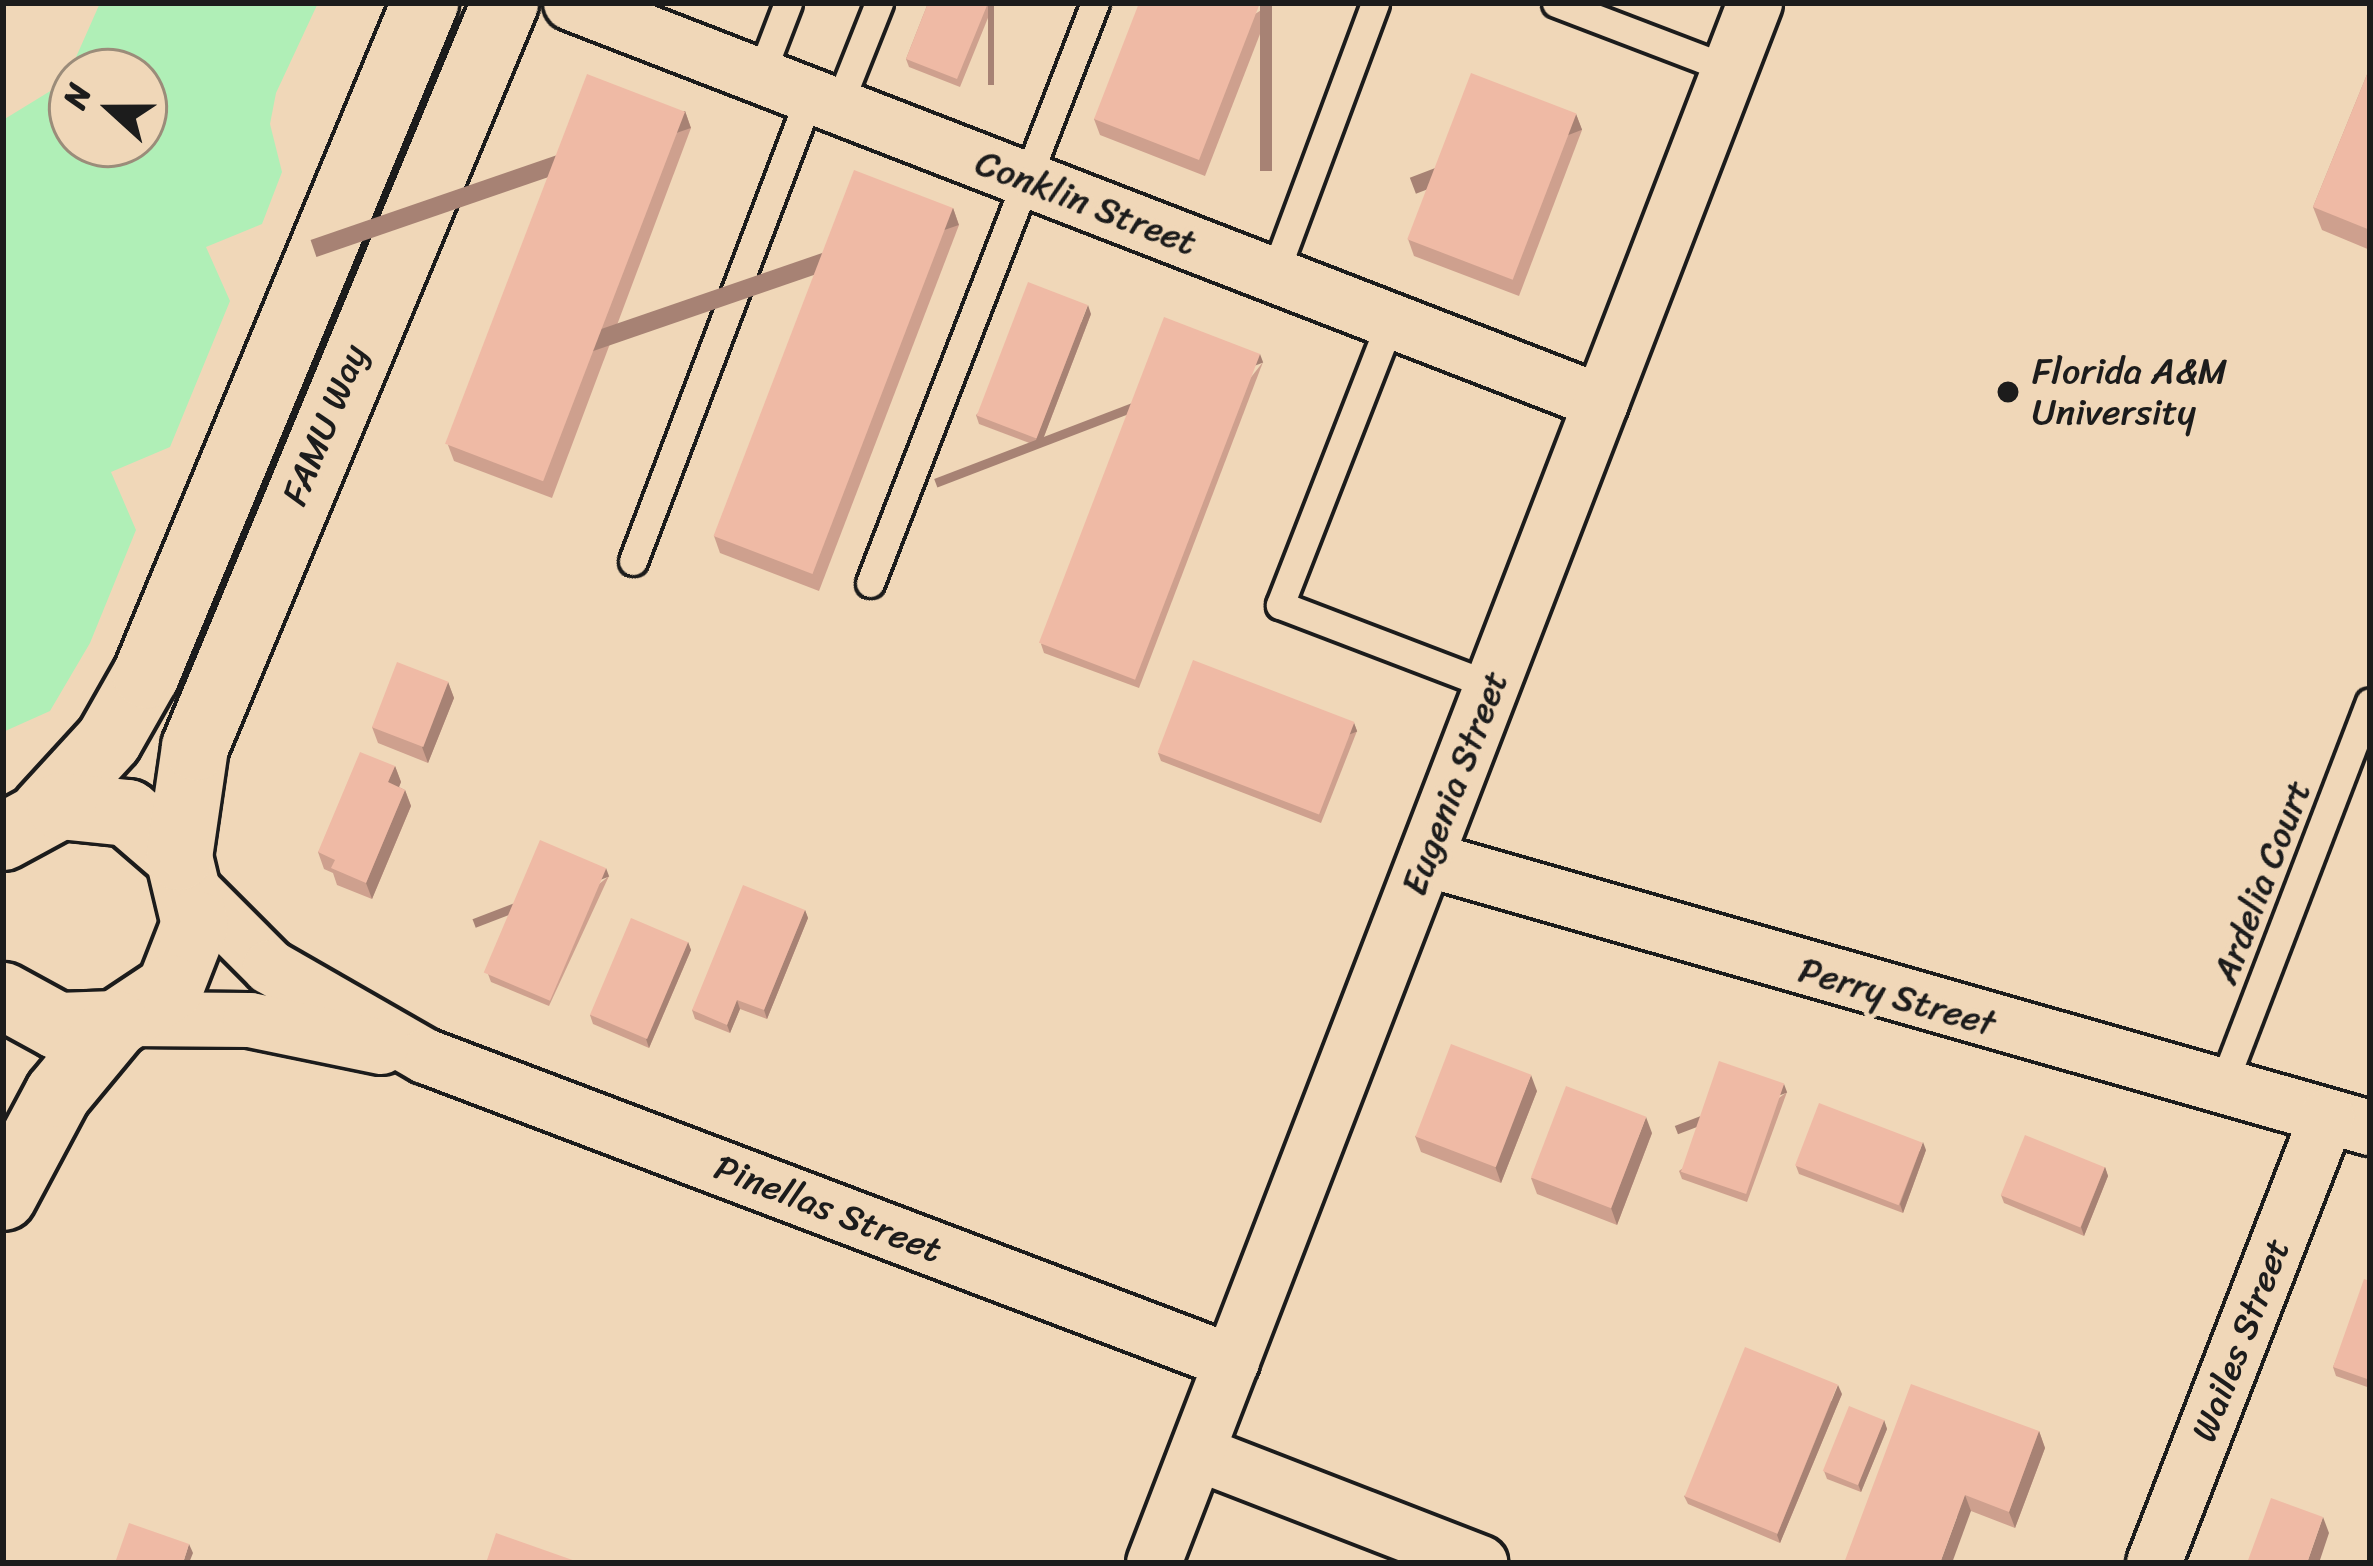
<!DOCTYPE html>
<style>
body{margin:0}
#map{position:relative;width:2373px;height:1566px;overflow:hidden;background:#f0d7b8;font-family:Sriracha,sans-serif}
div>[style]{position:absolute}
.green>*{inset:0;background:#b0efb7}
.roads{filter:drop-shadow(3px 0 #1c1c1c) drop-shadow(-3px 0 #1c1c1c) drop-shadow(0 3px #1c1c1c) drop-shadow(0 -3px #1c1c1c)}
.service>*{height:27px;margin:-13.5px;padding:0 13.5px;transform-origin:13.5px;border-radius:13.5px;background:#f0d7b8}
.minor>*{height:54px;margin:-27px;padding:0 27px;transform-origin:27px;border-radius:27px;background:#f0d7b8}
.tertiary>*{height:66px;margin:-33px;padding:0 33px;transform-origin:33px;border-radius:33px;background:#f0d7b8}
.wall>*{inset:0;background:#cea08e}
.shaded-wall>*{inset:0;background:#a78274;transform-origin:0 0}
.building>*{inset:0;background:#efbaa5;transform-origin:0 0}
.dots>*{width:33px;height:33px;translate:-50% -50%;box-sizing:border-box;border:6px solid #f0d7b8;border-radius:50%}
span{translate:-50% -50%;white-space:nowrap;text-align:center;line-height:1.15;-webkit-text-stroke:10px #f0d7b8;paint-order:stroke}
.street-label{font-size:36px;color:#1c1c1c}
.poi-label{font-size:36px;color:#1c1c1c}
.left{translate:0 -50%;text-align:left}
.frame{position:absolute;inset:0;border:6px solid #1c1c1c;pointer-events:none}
.north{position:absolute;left:48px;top:48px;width:120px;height:120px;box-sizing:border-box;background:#f0d7b8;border:3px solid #9b8c7a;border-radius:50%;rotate:291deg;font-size:33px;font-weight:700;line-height:48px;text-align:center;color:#1c1c1c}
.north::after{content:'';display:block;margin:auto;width:42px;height:54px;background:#1c1c1c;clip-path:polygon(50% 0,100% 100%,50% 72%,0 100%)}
</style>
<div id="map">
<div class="green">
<i style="clip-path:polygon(evenodd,100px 3px,318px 3px,276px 93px,270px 124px,282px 172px,262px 224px,206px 247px,230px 301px,170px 447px,111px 472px,136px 530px,90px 643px,50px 711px,3px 732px,3px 120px,65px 82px,100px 3px,72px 72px,144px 72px,144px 144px,72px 144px,72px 72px)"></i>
</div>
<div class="roads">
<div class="service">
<i style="left:1556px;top:3px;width:185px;rotate:20.9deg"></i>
<i style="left:760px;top:76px;width:78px;rotate:-69deg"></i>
<i style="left:838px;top:106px;width:111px;rotate:-68.3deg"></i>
<i style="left:1274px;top:275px;width:290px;rotate:-69.6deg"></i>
<i style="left:1391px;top:320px;width:306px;rotate:111.3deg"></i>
<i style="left:1280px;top:605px;width:227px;rotate:20.9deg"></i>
<i style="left:633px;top:561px;width:498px;rotate:-69.2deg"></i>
<i style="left:870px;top:583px;width:622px;rotate:-68.8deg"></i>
<i style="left:2222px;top:1087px;width:412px;rotate:-69deg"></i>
</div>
<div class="minor">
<i style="left:571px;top:3px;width:1105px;rotate:21.18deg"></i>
<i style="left:1426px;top:859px;width:982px;rotate:15.91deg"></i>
<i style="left:192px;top:889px;width:110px;rotate:45deg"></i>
<i style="left:270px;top:967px;width:179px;rotate:29.9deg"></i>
<i style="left:425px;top:1056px;width:863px;rotate:20.77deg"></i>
<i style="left:128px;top:1019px;width:122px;rotate:0.5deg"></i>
<i style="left:250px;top:1020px;width:134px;rotate:11.6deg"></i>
<i style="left:1197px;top:1453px;width:304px;rotate:21.2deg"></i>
<i style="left:1154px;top:1563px;width:1672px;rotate:-68.93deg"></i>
<i style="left:2154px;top:1563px;width:479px;rotate:-68.8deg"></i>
</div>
<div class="tertiary">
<i style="left:44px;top:811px;width:96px;rotate:-47.5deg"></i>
<i style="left:109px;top:740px;width:75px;rotate:-60.4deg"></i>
<i style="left:146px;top:675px;width:728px;rotate:-67.45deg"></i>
<i style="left:3px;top:837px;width:65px;rotate:-28.5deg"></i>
<i style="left:60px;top:806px;width:68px;rotate:5.9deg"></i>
<i style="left:128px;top:813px;width:67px;rotate:40.8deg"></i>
<i style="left:179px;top:857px;width:69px;rotate:76.6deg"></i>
<i style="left:195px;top:924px;width:69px;rotate:111.3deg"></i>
<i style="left:170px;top:988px;width:65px;rotate:146.3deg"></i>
<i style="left:116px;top:1024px;width:58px;rotate:178deg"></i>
<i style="left:58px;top:1026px;width:63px;rotate:-151.4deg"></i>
<i style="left:179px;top:857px;width:111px;rotate:-81.7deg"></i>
<i style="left:195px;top:747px;width:806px;rotate:-67.38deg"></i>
<i style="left:3px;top:1197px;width:117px;rotate:-61.9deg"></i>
<i style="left:58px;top:1094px;width:91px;rotate:-50.4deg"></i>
</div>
</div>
<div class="wall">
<i style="clip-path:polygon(928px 3px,994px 3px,960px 87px,909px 67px,906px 59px)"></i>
<i style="clip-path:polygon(1272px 3px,1205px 176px,1100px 135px,1094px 119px)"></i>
<i style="clip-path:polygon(2370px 67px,2370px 250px,2322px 230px,2313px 207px)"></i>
<i style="clip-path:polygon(685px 111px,691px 128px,552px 498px,454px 461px,448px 445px)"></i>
<i style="clip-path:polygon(1576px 114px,1582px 130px,1519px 296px,1414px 256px,1408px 239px)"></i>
<i style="clip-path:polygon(953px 208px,959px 225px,819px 591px,720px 553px,714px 536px)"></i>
<i style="clip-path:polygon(1091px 314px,1040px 447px,979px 424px,976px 415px)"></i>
<i style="clip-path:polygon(1263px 362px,1139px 688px,1044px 653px,1041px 644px)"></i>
<i style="clip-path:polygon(448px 682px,454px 698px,428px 763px,378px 743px,372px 727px)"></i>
<i style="clip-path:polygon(1354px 723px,1357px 731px,1321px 823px,1161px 761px,1158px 753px)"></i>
<i style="clip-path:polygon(395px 766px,401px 782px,399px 787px,405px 790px,411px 806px,372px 899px,337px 885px,333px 873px,324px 869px,318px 852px)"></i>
<i style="clip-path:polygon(609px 876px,549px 1006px,491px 982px,488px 974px)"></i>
<i style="clip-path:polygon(805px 910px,808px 918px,767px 1019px,740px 1009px,730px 1033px,695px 1019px,692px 1010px)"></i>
<i style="clip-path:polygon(688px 942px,691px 950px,649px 1048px,593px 1024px,590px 1015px)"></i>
<i style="clip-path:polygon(1537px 1091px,1501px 1183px,1421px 1152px,1415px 1136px)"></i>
<i style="clip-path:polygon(1787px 1092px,1747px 1202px,1682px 1179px,1679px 1171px)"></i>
<i style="clip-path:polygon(1652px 1133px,1617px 1225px,1537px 1194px,1531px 1178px)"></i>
<i style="clip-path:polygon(1926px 1150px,1903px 1213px,1799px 1174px,1796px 1166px)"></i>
<i style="clip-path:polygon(2105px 1167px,2108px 1176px,2084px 1236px,2004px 1203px,2001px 1195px)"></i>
<i style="clip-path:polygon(2370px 1281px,2370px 1388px,2336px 1376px,2333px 1367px)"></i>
<i style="clip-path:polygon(1842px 1394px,1780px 1543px,1688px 1504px,1684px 1496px)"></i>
<i style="clip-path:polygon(1884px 1420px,1887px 1429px,1861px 1492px,1827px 1479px,1824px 1471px)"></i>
<i style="clip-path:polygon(2039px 1431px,2045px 1448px,2015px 1528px,1971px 1511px,1844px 1563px)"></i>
</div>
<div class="shaded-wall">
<i style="left:988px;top:3px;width:6px;height:82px"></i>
<i style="left:1260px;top:3px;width:12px;height:168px"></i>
<i style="left:685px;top:111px;width:18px;height:396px;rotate:71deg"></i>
<i style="left:1576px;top:114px;width:17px;height:178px;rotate:69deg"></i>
<i style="left:953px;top:208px;width:18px;height:392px;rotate:71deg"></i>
<i style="clip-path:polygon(1088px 305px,1091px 314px,1040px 447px,1036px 439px)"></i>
<i style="left:1260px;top:354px;width:9px;height:349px;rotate:69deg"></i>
<i style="clip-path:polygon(448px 682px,454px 698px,428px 763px,422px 747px)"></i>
<i style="left:1354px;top:723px;width:9px;height:99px;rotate:69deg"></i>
<i style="clip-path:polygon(395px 766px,401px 782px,394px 799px,388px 782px)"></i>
<i style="clip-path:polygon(405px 790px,411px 806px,372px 899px,366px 883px)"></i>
<i style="left:606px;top:868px;width:9px;height:143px;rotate:69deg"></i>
<i style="clip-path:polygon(805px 910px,808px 918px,767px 1019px,764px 1010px)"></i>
<i style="clip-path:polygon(688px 942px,691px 950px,649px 1048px,646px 1039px)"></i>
<i style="clip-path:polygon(737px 1000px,740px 1009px,730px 1033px,727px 1025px)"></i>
<i style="clip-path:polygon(1531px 1075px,1537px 1091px,1501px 1183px,1495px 1166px)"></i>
<i style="left:1784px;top:1084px;width:9px;height:117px;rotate:69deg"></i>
<i style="clip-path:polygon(1646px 1117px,1652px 1133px,1617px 1225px,1611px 1208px)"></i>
<i style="clip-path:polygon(1923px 1142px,1926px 1150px,1903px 1213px,1900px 1204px)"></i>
<i style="clip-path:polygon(2105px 1167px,2108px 1176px,2084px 1236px,2081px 1227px)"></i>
<i style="clip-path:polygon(1838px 1385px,1842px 1394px,1780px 1543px,1777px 1535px)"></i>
<i style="clip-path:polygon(1884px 1420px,1887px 1429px,1861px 1492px,1858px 1484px)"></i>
<i style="clip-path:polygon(2039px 1431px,2045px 1448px,2015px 1528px,2009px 1512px)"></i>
<i style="clip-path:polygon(1965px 1495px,1971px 1511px,1952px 1563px,1940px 1563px)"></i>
<i style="clip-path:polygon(2323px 1517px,2329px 1533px,2319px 1563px,2307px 1563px)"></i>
<i style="clip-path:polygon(189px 1544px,193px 1553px,189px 1563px,183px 1563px)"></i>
</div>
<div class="building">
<i style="clip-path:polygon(928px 3px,988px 3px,957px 79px,906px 59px)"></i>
<i style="clip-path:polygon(1139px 3px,1260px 3px,1199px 160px,1094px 119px)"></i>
<i style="clip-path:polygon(2370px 67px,2370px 230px,2313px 207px)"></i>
<i style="left:1471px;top:73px;width:113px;height:178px;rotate:21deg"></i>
<i style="left:587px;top:74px;width:105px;height:396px;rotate:21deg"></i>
<i style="left:854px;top:170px;width:106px;height:392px;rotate:21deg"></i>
<i style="left:1028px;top:282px;width:64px;height:143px;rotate:21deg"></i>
<i style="left:1164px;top:317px;width:103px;height:349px;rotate:21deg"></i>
<i style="left:1193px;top:660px;width:173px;height:99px;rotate:21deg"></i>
<i style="left:397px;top:662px;width:55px;height:70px;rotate:21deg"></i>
<i style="clip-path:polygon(360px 752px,395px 766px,388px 782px,405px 790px,366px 883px,331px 868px,335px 860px,318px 852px)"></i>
<i style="left:540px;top:840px;width:72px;height:144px;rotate:23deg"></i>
<i style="clip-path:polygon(743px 885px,805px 910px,764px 1010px,737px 1000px,727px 1025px,692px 1010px)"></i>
<i style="left:631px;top:918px;width:62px;height:105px;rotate:23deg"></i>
<i style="left:1451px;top:1044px;width:86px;height:99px;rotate:21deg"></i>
<i style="left:1719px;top:1061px;width:69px;height:117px;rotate:19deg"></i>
<i style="left:1566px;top:1086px;width:86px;height:98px;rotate:21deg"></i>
<i style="left:1819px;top:1103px;width:111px;height:67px;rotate:21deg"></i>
<i style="left:2025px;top:1135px;width:86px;height:65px;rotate:22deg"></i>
<i style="clip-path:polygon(2364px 1279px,2370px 1281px,2370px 1380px,2333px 1367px)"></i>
<i style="left:1745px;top:1347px;width:100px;height:161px;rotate:22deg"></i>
<i style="clip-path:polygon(1911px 1384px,2039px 1431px,2009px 1512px,1965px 1495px,1940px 1563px,1844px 1563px)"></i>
<i style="left:1849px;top:1406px;width:38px;height:70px;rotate:22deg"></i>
<i style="clip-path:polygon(2271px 1498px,2323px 1517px,2307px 1563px,2247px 1563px)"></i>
<i style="clip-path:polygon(129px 1523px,189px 1544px,183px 1563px,115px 1563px)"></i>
<i style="clip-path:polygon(496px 1533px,581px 1563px,486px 1563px)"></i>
</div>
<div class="dots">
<i style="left:2008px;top:392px;background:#1c1c1c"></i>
</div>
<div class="street-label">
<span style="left:1086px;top:203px;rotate:21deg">Conklin Street</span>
<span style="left:325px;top:425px;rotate:-68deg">FAMU Way</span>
<span style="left:1455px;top:783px;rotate:-69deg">Eugenia Street</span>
<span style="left:2262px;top:882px;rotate:-69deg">Ardelia Court</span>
<span style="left:1897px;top:997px;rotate:16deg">Perry Street</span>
<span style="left:828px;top:1209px;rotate:21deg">Pinellas Street</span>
<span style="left:2241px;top:1340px;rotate:-69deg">Wailes Street</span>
</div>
<div class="poi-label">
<span class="left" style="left:2032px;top:392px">Florida A&amp;M<br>University</span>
</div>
<div class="frame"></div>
<div class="north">N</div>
</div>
